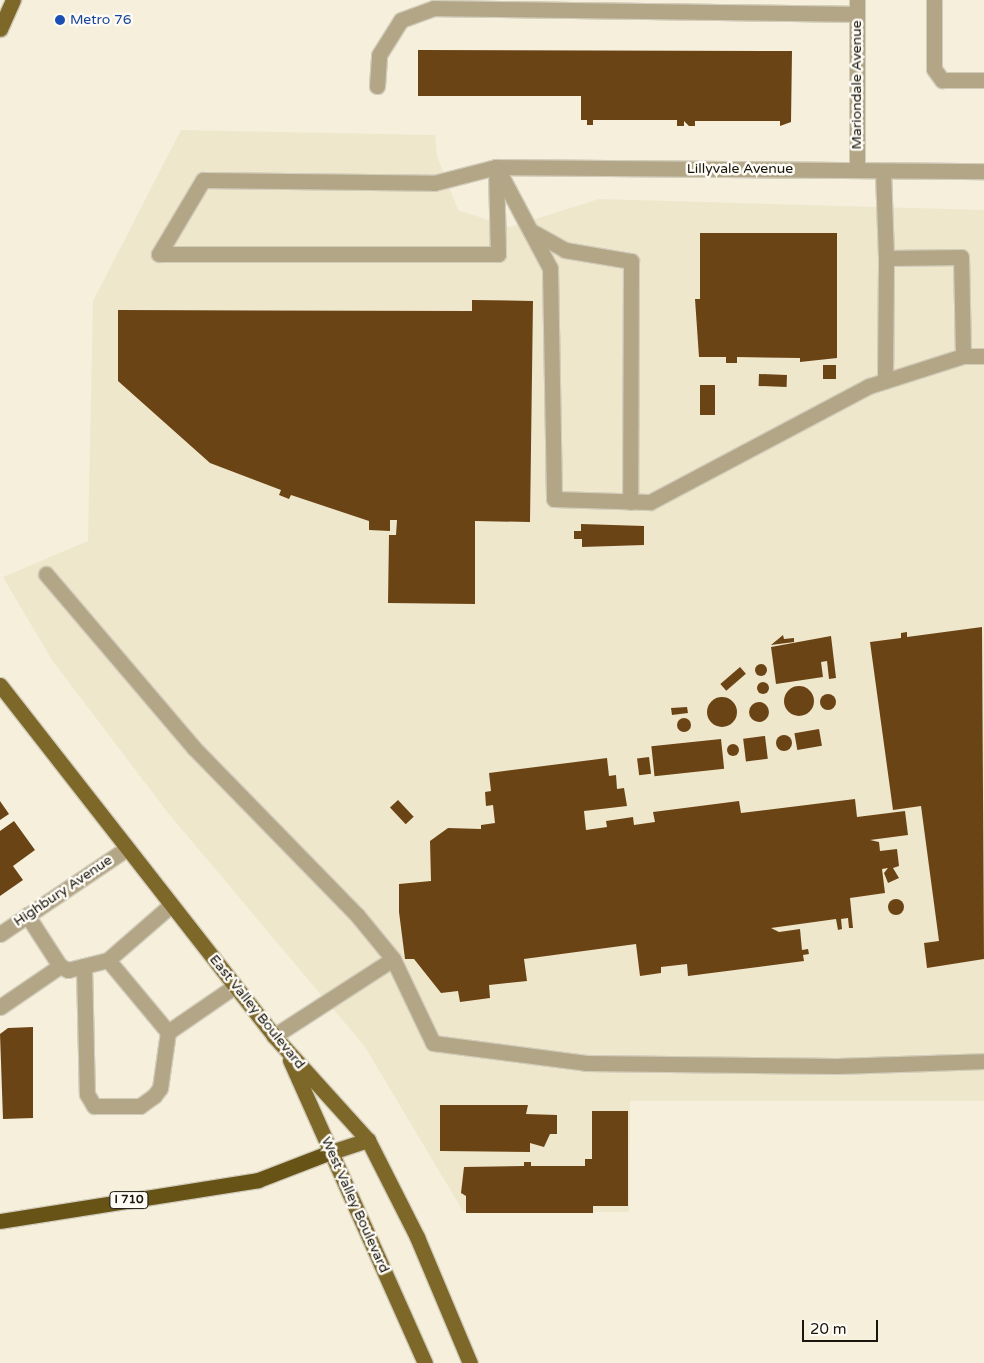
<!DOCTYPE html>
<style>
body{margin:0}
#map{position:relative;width:984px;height:1363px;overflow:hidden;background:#f5efdc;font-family:"Varela Round",sans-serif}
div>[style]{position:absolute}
.built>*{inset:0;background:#efe7cc}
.building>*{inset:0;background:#6b4416;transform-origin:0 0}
.round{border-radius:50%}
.roads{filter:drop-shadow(1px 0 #d2ccbb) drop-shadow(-1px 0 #d2ccbb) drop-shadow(0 1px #d2ccbb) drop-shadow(0 -1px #d2ccbb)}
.lane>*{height:15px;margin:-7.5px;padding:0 7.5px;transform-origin:7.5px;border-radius:7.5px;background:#b2a686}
.street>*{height:15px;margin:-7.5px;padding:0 7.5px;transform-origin:7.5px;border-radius:7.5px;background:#b2a686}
.primary>*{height:15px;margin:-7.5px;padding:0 7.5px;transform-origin:7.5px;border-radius:7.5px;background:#7e6829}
.highway>*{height:15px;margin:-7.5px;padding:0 7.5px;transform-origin:7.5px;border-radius:7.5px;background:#675316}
.dots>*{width:14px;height:14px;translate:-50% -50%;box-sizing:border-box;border:2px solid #fffcf5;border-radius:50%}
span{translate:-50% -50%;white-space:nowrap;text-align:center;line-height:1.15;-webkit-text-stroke:5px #fffcf5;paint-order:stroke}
.shield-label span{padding:1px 4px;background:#fffcf5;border:1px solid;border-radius:4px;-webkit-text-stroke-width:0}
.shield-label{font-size:12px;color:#18160f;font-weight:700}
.transit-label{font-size:14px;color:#164399}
.left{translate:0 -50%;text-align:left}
.street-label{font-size:14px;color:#18160f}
.scale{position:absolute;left:802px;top:1320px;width:76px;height:22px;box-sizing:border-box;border:2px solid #18160f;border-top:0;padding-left:6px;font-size:15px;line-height:18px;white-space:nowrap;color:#18160f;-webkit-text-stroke:4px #fffcf5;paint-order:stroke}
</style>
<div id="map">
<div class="built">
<i style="clip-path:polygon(181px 130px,435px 135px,437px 156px,458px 210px,510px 227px,599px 199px,984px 210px,984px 1101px,630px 1101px,629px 1212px,463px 1211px,365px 1047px,168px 813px,52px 660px,3px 577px,88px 541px,93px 301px)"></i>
</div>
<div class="building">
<i style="clip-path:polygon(418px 50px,792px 51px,791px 122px,780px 126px,780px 121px,695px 121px,695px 126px,689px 126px,684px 121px,684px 126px,677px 126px,677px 120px,593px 120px,593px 125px,587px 125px,587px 120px,581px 120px,581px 96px,418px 96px)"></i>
<i style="clip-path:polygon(700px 233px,837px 233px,837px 358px,800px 362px,800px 358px,737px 357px,737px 363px,726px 363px,726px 357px,699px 357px,695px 299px,700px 299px)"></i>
<i style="clip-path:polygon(472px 300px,533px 301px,530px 522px,475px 521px,475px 604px,388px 603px,389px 535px,396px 535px,397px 520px,390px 520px,390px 531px,369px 530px,369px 521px,291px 495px,289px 499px,279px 495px,281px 490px,210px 463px,118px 381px,118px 310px,472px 311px)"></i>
<i style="left:823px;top:365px;width:13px;height:14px"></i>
<i style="left:759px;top:374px;width:28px;height:12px;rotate:2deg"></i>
<i style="left:700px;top:385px;width:15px;height:30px"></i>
<i style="clip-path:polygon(581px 524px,644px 526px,644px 545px,582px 547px,582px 539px,574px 539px,574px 531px,581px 531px)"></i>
<i style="clip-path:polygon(982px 627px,984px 959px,927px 968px,924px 943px,939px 941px,921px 806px,893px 810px,870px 642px,901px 638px,901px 633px,907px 632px,907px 637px)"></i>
<i style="clip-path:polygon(783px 635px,784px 639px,794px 638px,794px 642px,771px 645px)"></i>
<i style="clip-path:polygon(831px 636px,836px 678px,829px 679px,827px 661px,821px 662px,823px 677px,776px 684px,771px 647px)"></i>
<i class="round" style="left:755px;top:664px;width:12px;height:12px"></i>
<i style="left:740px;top:667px;width:9px;height:26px;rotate:49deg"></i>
<i class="round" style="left:757px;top:682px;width:12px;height:12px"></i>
<i class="round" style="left:784px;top:686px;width:30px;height:30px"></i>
<i class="round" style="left:820px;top:694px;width:16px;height:16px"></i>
<i class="round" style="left:707px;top:697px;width:30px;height:30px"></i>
<i class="round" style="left:749px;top:702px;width:20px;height:20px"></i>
<i style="clip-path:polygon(687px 707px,688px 713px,672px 715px,671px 708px)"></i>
<i class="round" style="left:677px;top:718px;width:14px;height:14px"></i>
<i style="left:819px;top:729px;width:17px;height:25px;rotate:80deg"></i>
<i class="round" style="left:776px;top:735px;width:16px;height:16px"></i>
<i style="left:765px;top:736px;width:23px;height:22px;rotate:83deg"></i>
<i style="left:721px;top:739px;width:30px;height:70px;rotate:84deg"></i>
<i class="round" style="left:727px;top:744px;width:12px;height:12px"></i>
<i style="left:649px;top:757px;width:17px;height:12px;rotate:83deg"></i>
<i style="clip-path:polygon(607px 758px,609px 776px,616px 775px,617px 789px,624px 788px,627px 806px,584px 811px,586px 830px,607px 827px,606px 821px,633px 817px,634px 825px,655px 822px,653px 812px,739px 801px,741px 813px,855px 799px,857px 817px,905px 811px,908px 835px,870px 840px,879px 842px,880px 851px,897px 849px,899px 866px,893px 868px,899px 878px,888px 883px,884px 873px,888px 868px,882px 869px,885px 893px,850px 898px,853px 928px,849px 928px,848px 918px,841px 919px,842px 929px,838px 930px,836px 919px,771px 928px,779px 932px,800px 929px,802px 950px,808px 949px,809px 954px,803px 955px,804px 961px,688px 976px,687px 964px,661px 967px,661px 973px,640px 976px,636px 944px,524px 959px,527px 981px,489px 985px,490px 998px,460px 1002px,458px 991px,441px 993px,414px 959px,405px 959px,399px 912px,399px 884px,431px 881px,430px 841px,448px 828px,481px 829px,481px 825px,495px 823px,493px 805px,486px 806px,485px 792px,491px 791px,489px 773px)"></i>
<i style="left:398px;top:800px;width:23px;height:11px;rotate:47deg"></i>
<i style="clip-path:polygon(0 801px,9px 814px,0 820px)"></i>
<i style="clip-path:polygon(14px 821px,35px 850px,13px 866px,23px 880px,0 896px,0 831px)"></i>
<i class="round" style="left:888px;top:899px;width:16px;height:16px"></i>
<i style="clip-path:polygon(33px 1027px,33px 1118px,3px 1119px,0 1034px,8px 1028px)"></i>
<i style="clip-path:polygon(440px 1105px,528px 1105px,526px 1114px,557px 1115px,557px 1134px,550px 1134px,544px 1147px,530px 1143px,530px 1152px,440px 1151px)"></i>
<i style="clip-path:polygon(592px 1111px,628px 1111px,628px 1206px,593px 1206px,593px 1213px,466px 1213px,466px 1196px,461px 1193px,464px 1167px,524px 1166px,524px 1162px,531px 1162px,531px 1166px,585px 1166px,585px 1159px,592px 1159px)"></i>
</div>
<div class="roads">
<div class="lane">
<i style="left:934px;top:0;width:69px;rotate:90deg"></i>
<i style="left:934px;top:69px;width:14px;rotate:54deg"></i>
<i style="left:942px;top:80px;width:42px"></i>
<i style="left:377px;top:86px;width:31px;rotate:-86deg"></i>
<i style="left:379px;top:55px;width:41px;rotate:-57.8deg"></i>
<i style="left:401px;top:20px;width:35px;rotate:-20deg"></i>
<i style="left:434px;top:8px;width:423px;rotate:0.8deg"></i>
<i style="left:496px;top:167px;width:87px;rotate:88.7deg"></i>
<i style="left:498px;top:254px;width:339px;rotate:180deg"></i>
<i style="left:159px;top:254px;width:86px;rotate:-59.3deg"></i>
<i style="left:203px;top:180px;width:231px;rotate:0.7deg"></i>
<i style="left:434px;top:183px;width:64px;rotate:-14.5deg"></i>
<i style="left:497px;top:168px;width:113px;rotate:62.1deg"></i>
<i style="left:550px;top:268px;width:231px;rotate:89deg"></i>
<i style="left:554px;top:499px;width:96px;rotate:1.8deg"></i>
<i style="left:650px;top:502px;width:248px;rotate:-27.9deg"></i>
<i style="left:869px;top:386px;width:99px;rotate:-17.7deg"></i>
<i style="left:883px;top:171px;width:87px;rotate:88deg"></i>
<i style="left:886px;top:258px;width:75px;rotate:-0.8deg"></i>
<i style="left:961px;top:257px;width:99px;rotate:88.8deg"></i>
<i style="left:963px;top:356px;width:21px"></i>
<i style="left:533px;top:232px;width:37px;rotate:29deg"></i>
<i style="left:565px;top:250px;width:67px;rotate:9.5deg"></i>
<i style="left:631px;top:261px;width:241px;rotate:90.2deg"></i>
<i style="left:885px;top:381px;width:123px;rotate:-89.5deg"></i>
<i style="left:46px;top:574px;width:228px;rotate:49.6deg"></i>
<i style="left:194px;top:748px;width:233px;rotate:45.7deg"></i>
<i style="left:357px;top:915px;width:57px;rotate:50.7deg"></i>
<i style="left:393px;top:959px;width:142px;rotate:147.1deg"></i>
<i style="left:171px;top:905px;width:84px;rotate:138.9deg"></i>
<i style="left:108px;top:960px;width:94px;rotate:50.2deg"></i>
<i style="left:168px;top:1032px;width:81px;rotate:-34.5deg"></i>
<i style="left:27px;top:915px;width:61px;rotate:57.1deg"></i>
<i style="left:60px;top:966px;width:9px;rotate:27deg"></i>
<i style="left:68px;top:970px;width:41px;rotate:-14deg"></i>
<i style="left:393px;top:959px;width:93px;rotate:64.5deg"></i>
<i style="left:433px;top:1043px;width:154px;rotate:7.4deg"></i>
<i style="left:586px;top:1063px;width:251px;rotate:0.7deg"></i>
<i style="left:837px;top:1066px;width:147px;rotate:-1.9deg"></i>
<i style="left:84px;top:966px;width:128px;rotate:88.7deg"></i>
<i style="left:87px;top:1094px;width:14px;rotate:60deg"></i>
<i style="left:94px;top:1106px;width:46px"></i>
<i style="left:140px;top:1106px;width:17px;rotate:-36deg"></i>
<i style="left:154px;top:1096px;width:10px;rotate:-53deg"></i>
<i style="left:160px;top:1088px;width:57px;rotate:-81.9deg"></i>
<i style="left:0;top:1007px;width:73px;rotate:-34.3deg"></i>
</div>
<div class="street">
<i style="left:857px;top:0;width:170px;rotate:90deg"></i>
<i style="left:496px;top:167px;width:488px;rotate:0.5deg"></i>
<i style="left:0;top:934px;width:152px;rotate:-34deg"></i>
</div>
<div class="primary">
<i style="left:0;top:29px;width:32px;rotate:-66deg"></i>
<i style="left:0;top:685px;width:445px;rotate:52deg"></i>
<i style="left:274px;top:1036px;width:140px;rotate:47.9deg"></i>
<i style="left:368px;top:1140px;width:109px;rotate:63.2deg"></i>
<i style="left:417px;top:1237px;width:137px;rotate:67.2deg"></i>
<i style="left:290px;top:1060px;width:332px;rotate:66deg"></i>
<i style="left:331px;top:1152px;width:39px;rotate:-18deg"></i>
</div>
<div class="highway">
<i style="left:0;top:1221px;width:261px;rotate:-9deg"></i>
<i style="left:258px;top:1180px;width:78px;rotate:-21deg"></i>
</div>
</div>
<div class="dots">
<i style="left:60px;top:20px;background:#1a4fb4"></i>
</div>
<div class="shield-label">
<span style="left:129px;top:1200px">I 710</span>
</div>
<div class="transit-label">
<span class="left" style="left:70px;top:20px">Metro 76</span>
</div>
<div class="street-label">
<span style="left:857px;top:85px;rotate:-90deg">Mariondale Avenue</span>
<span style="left:740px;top:169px">Lillyvale Avenue</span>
<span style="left:63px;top:891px;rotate:-34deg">Highbury Avenue</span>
<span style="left:257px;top:1012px;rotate:51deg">East Valley Boulevard</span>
<span style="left:355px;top:1205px;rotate:66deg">West Valley Boulevard</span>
</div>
<div class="scale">20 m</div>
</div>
